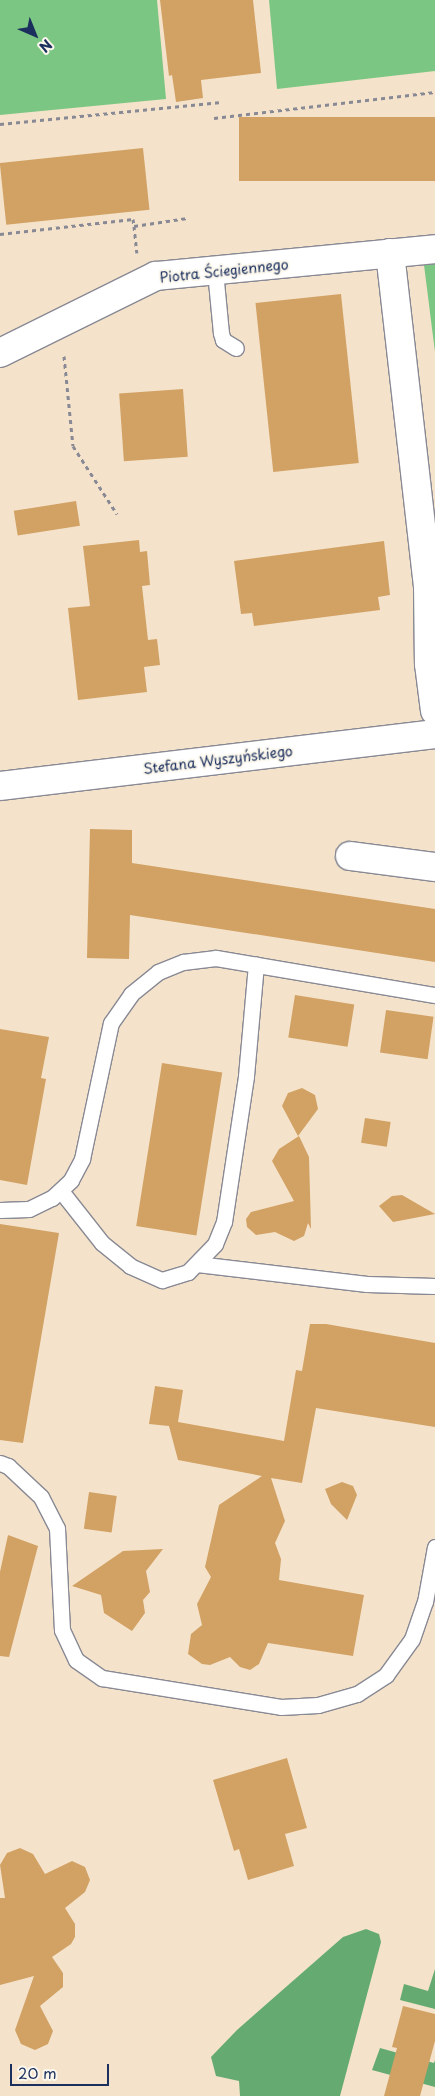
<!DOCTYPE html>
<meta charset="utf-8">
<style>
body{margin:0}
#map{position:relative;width:435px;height:2096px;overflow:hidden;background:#f4e3ca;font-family:"Playpen Sans",sans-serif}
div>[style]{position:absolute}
.green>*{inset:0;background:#7cc683}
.forest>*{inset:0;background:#65ab71}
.building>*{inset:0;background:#d2a164;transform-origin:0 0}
.path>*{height:3px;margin-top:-1.5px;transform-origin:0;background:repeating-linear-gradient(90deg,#888994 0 4px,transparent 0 8px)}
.roads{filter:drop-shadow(1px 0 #888994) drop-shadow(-1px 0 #888994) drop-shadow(0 1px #888994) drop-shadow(0 -1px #888994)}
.lane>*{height:15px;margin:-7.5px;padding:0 7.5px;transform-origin:7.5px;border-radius:7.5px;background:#fff}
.street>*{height:28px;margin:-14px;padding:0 14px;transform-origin:14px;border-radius:14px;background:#fff}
.secondary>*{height:28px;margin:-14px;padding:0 14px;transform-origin:14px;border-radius:14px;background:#fff}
span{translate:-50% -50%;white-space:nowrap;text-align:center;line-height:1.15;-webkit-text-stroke:4px #fbf7ec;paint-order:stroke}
.street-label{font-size:14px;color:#1b2f5e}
.north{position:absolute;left:10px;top:10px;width:50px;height:50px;-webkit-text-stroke:4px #fbf7ec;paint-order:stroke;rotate:136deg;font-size:14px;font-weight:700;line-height:20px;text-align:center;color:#1b2f5e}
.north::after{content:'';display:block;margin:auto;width:18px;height:22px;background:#1b2f5e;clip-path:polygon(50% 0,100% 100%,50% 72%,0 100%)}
.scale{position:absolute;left:10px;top:2064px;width:99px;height:22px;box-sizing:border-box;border:2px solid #1b2f5e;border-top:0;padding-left:6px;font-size:15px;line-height:18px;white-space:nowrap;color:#1b2f5e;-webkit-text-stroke:4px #fbf7ec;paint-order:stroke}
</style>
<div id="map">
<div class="green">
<i style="clip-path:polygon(0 0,157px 0,166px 99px,0 115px)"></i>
<i style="clip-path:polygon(269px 0,435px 0,435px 71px,277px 89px)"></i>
<i style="clip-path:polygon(435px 264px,435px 352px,424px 265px)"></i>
</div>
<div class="forest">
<i style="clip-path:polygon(366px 1929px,379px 1934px,381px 1942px,340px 2096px,240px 2096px,239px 2081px,216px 2076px,211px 2057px,237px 2030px,343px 1937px)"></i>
<i style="clip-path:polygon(435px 1969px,435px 2009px,400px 2000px,404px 1984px,428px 1991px)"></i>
<i style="clip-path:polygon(380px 2048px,434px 2063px,435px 2060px,435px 2087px,372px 2070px)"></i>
</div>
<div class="building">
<i style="clip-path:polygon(160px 0,253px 0,261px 73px,201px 80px,203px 98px,176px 102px,172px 75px,169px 76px)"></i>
<i style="left:435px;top:117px;width:64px;height:196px;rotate:90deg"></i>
<i style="left:143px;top:148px;width:62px;height:144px;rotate:84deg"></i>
<i style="left:341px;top:294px;width:170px;height:86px;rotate:84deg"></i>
<i style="left:183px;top:389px;width:68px;height:64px;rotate:86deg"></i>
<i style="left:76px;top:501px;width:25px;height:63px;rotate:81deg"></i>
<i style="clip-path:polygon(139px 540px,140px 552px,147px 551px,150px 585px,142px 586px,148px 640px,157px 639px,160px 665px,144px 667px,147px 692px,78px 700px,68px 608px,90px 606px,83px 546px)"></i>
<i style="clip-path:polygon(384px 541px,390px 595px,378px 597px,380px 610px,254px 626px,252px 613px,241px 614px,234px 561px)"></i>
<i style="clip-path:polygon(90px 829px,132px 830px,132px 863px,435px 909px,435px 962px,130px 915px,129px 959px,87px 958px)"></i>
<i style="left:295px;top:995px;width:60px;height:43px;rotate:9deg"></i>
<i style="left:386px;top:1010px;width:48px;height:43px;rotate:8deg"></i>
<i style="clip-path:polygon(0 1029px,49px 1037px,41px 1078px,46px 1079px,27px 1185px,0 1180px)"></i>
<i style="left:162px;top:1063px;width:61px;height:165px;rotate:9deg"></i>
<i style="clip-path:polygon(302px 1088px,315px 1095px,318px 1109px,298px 1136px,282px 1106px,288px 1093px)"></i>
<i style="left:365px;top:1118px;width:26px;height:25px;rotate:9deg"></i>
<i style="clip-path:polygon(299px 1136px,309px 1157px,311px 1229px,308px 1223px,304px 1236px,294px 1241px,275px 1232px,256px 1235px,247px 1227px,246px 1219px,251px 1212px,294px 1201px,272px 1161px,279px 1149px)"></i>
<i style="clip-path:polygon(402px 1195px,435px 1214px,393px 1222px,379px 1206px,392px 1196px)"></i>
<i style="clip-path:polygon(0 1224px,59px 1233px,23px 1443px,0 1440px)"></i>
<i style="clip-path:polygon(310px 1324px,326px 1324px,435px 1343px,435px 1427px,316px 1408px,302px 1483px,271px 1478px,285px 1521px,275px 1543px,281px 1559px,279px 1580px,364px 1595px,353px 1656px,268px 1643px,259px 1664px,250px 1670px,240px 1667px,230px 1657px,210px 1665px,202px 1664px,188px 1654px,191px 1634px,202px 1625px,197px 1604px,211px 1577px,205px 1567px,219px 1505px,262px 1476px,178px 1460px,169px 1426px,149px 1424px,155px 1386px,183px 1390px,178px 1422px,284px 1441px,296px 1370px,302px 1371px)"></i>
<i style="clip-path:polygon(342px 1482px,353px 1486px,357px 1495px,347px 1520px,331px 1504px,325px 1489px)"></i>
<i style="left:89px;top:1492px;width:28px;height:37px;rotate:8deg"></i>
<i style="clip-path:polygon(8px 1535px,38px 1546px,9px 1657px,0 1656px,0 1572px)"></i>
<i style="clip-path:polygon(163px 1549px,146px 1571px,150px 1592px,143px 1600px,145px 1613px,132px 1631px,104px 1613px,101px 1595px,72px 1586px,123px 1551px)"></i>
<i style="clip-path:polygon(287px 1758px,307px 1828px,285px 1834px,294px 1866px,248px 1880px,239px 1849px,234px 1851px,213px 1780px)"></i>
<i style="clip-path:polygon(20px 1848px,33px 1854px,45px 1874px,72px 1861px,85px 1867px,90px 1880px,85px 1892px,65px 1908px,75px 1924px,75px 1937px,71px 1944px,52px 1957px,63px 1973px,63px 1987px,40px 2006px,53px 2031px,48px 2044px,35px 2050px,21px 2044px,15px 2030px,34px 1976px,0 1985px,0 1898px,5px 1898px,0 1865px,7px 1853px)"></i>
<i style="clip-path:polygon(403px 2006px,435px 2014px,435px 2041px,420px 2096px,384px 2096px,397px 2048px,392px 2047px)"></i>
</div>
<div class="path">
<i style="left:214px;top:118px;width:223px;rotate:-6.7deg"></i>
<i style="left:0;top:124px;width:220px;rotate:-5.7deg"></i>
<i style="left:134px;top:226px;width:27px;rotate:84deg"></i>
<i style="left:0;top:234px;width:134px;rotate:-6.4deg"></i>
<i style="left:133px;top:219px;width:7px;rotate:82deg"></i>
<i style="left:134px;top:226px;width:54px;rotate:-8.6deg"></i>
<i style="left:64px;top:356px;width:90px;rotate:84.3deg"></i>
<i style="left:73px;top:446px;width:81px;rotate:57.1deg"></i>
</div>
<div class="roads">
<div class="lane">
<i style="left:215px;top:271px;width:62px;rotate:84.5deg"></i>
<i style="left:221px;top:333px;width:7px;rotate:74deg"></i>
<i style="left:223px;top:340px;width:15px;rotate:32deg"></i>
<i style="left:61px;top:1191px;width:66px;rotate:51.7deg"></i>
<i style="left:102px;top:1243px;width:36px;rotate:39deg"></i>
<i style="left:130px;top:1266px;width:35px;rotate:24deg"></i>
<i style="left:162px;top:1280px;width:27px;rotate:-17deg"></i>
<i style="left:188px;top:1272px;width:39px;rotate:-46deg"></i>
<i style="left:215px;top:1244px;width:24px;rotate:-68deg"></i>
<i style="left:224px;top:1222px;width:148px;rotate:-81.4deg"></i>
<i style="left:246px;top:1076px;width:112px;rotate:-84.9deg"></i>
<i style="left:0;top:1210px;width:29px;rotate:-2deg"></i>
<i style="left:29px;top:1209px;width:25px;rotate:-26deg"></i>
<i style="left:52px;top:1198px;width:26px;rotate:-43deg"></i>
<i style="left:71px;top:1180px;width:24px;rotate:-62deg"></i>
<i style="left:82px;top:1159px;width:139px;rotate:-78deg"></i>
<i style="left:111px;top:1023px;width:35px;rotate:-55deg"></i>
<i style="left:131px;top:994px;width:35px;rotate:-39deg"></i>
<i style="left:158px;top:972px;width:27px;rotate:-22deg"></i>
<i style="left:183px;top:962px;width:33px;rotate:-7deg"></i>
<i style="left:216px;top:958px;width:222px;rotate:9.6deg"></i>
<i style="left:197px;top:1264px;width:171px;rotate:6.7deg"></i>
<i style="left:367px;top:1284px;width:68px;rotate:1.7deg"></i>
<i style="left:0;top:1463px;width:9px;rotate:21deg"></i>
<i style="left:8px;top:1466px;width:45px;rotate:43.2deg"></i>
<i style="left:41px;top:1497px;width:35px;rotate:63deg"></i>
<i style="left:57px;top:1528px;width:102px;rotate:87.2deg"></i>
<i style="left:62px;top:1630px;width:33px;rotate:65deg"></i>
<i style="left:76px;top:1660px;width:32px;rotate:35deg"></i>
<i style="left:102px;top:1678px;width:181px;rotate:9.2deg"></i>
<i style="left:281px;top:1707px;width:37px;rotate:-3deg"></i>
<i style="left:318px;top:1705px;width:41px;rotate:-15.8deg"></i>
<i style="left:357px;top:1694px;width:35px;rotate:-33deg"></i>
<i style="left:386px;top:1675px;width:44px;rotate:-54.2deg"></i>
<i style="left:412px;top:1639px;width:39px;rotate:-71deg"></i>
<i style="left:425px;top:1602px;width:56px;rotate:-79.7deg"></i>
</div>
<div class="street">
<i style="left:390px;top:253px;width:334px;rotate:83.5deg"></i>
<i style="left:428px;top:585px;width:79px;rotate:89.3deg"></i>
<i style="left:429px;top:664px;width:47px;rotate:82.7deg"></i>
<i style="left:0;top:353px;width:174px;rotate:-26.3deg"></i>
<i style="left:156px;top:276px;width:280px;rotate:-5.5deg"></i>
<i style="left:350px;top:856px;width:86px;rotate:7.4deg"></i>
</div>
<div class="secondary">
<i style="left:0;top:786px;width:438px;rotate:-6.8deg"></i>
</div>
</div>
<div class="street-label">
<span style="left:224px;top:271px;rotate:-6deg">Piotra Ściegiennego</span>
<span style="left:218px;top:760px;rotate:-7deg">Stefana Wyszyńskiego</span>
</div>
<div class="north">N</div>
<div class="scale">20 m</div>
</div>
